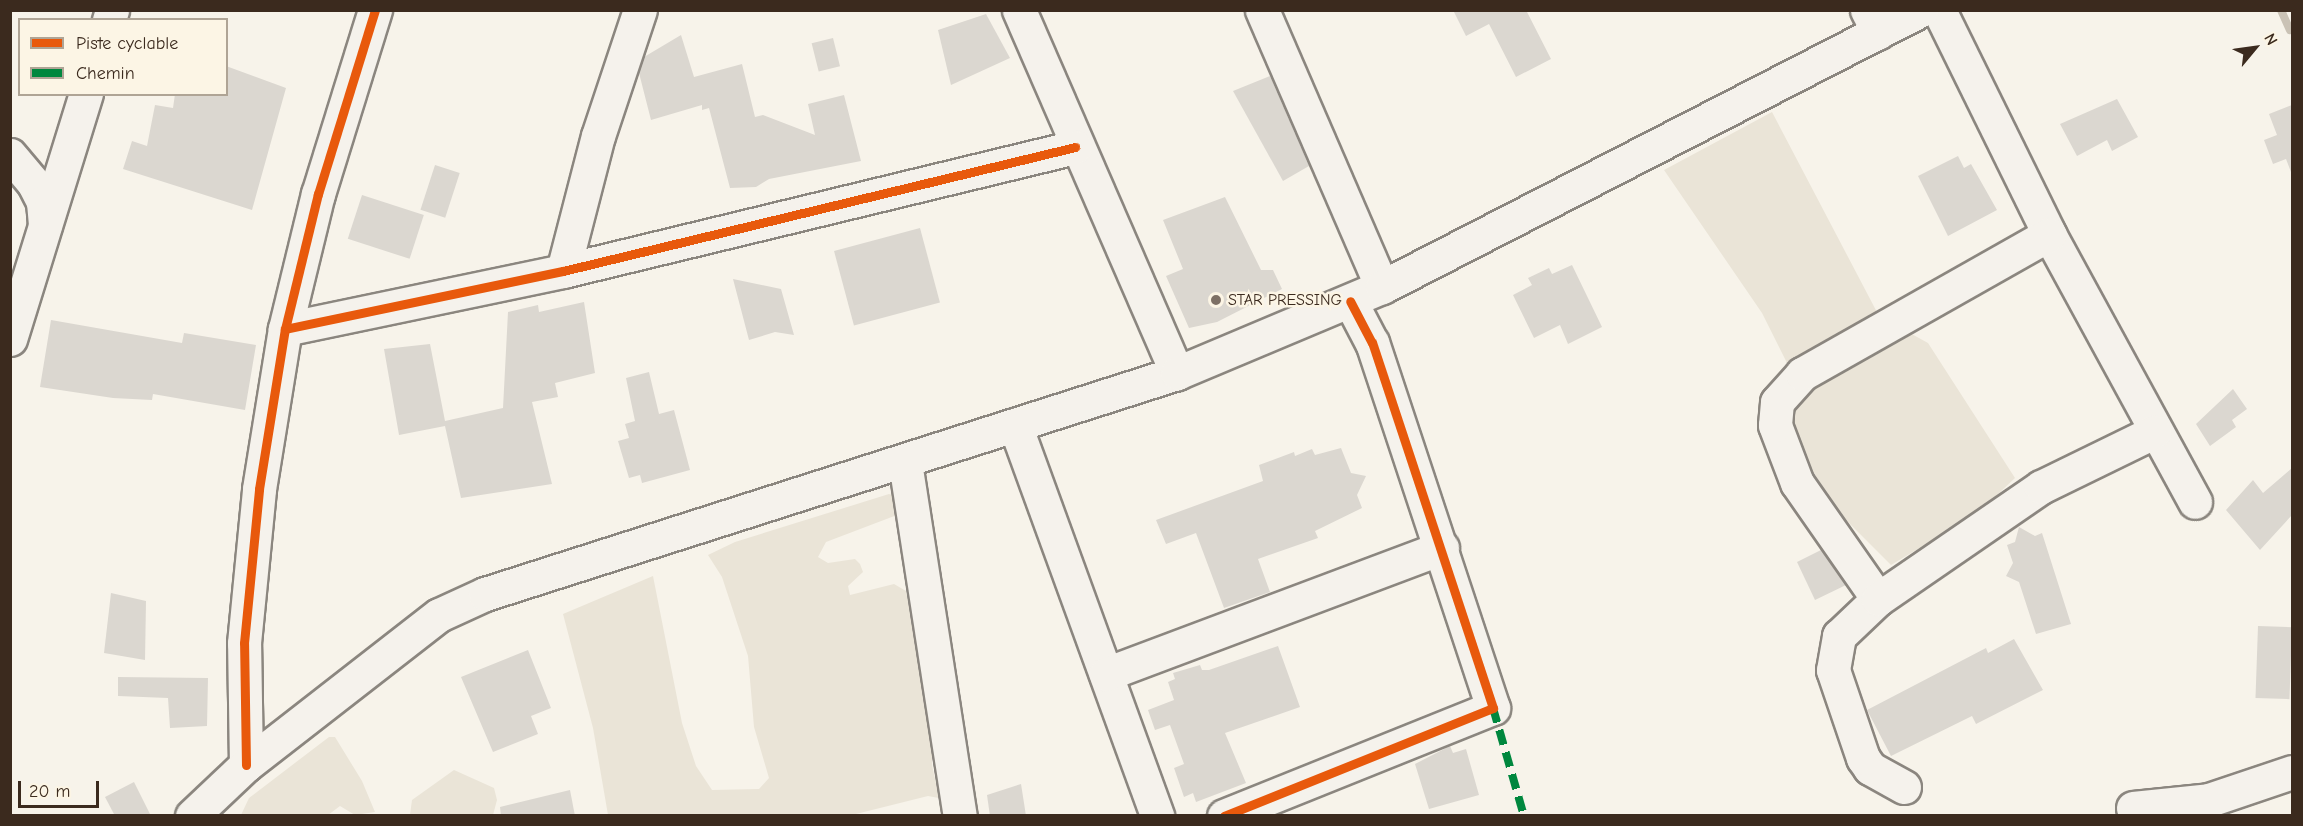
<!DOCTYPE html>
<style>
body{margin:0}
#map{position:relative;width:2303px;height:826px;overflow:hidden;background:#f7f3ea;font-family:"Comic Neue",sans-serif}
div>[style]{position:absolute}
.green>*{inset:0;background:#eae4d7}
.stream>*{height:8px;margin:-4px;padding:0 4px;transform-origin:4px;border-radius:4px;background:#cac2b5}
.building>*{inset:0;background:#dbd7d0;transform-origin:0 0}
.roads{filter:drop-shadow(2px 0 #8b867f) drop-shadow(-2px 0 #8b867f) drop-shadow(0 2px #8b867f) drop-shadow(0 -2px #8b867f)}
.minor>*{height:33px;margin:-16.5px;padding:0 16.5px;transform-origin:16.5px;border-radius:16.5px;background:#f5f2ec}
.major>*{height:33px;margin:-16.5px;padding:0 16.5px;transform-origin:16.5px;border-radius:16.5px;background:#f5f2ec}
.quiet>*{height:8px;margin-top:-4px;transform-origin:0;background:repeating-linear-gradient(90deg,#00873e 0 15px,transparent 0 23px)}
.cycleway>*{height:9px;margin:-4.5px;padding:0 4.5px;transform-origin:4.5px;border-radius:4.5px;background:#e8590c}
.dots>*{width:16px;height:16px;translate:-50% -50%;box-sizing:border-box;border:3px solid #fcf5e5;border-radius:50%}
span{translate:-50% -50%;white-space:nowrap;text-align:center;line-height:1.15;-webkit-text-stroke:5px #fcf5e5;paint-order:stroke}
.poi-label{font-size:16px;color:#3b2a1e}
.left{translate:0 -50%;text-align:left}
.frame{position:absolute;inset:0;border:12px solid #3b2a1e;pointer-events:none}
.legend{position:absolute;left:18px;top:18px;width:210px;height:78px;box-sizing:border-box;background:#fcf5e5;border:2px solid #afa495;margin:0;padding:8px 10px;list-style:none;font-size:18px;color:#3b2a1e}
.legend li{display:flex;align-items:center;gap:12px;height:30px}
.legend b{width:30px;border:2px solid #afa495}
.north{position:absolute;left:2225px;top:18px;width:60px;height:60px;-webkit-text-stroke:4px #fcf5e5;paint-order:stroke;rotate:61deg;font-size:16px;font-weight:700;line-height:24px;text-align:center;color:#3b2a1e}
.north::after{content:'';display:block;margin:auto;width:21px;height:27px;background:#3b2a1e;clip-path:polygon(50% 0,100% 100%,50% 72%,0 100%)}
.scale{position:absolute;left:18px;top:781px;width:81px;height:27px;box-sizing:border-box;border:3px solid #3b2a1e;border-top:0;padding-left:8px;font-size:18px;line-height:21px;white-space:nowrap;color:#3b2a1e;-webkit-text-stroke:4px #fcf5e5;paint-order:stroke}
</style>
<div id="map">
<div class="green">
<i style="clip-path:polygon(1772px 112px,1879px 316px,1928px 343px,2015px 478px,1978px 513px,1891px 565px,1842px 516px,1765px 398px,1789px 367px,1762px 313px,1664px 170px)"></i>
<i style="clip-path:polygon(889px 494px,897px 497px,897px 515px,826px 542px,818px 557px,828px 563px,855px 559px,860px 564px,863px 572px,848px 586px,850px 595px,894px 584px,906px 591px,932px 717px,932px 765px,939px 798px,928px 796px,852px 815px,608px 815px,593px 728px,563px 614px,653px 576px,682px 723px,696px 766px,712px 790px,759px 789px,769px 778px,754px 727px,748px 656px,722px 577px,708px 555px,735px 542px)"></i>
<i style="clip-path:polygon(329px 737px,335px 737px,362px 781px,375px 812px,355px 815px,340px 806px,328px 815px,241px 815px,249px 798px)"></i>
<i style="clip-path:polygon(454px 770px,494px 788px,497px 800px,493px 815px,410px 815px,412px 800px)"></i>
</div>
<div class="stream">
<i style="left:2281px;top:10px;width:22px;rotate:66deg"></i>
</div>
<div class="building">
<i style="clip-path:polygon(1453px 10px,1526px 10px,1551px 59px,1516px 77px,1489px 24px,1466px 36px)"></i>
<i style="clip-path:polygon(986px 14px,1010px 58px,951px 85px,938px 30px)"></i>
<i style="clip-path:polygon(681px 35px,694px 77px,742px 64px,755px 117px,763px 115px,815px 135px,808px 104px,844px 95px,861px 161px,769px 179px,756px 187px,730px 188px,709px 108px,702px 110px,702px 105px,651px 120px,639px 73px,644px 57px)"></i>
<i style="left:833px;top:38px;width:29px;height:22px;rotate:76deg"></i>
<i style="clip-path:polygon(226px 66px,286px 88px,252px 210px,123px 169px,132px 141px,147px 146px,155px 105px,173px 108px,175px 94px,226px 94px)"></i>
<i style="clip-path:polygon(1270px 76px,1309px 166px,1283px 181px,1233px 91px)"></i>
<i style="clip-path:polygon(2117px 99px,2138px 137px,2112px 151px,2107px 140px,2077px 156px,2060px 124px)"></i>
<i style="clip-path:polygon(2292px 105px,2292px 171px,2291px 172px,2286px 159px,2273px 164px,2264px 140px,2277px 135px,2269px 114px)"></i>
<i style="clip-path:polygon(1958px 156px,1964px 168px,1971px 164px,1997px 210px,1948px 236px,1918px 176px)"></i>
<i style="left:435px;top:165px;width:26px;height:47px;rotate:18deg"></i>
<i style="left:362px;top:195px;width:65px;height:46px;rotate:18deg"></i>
<i style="clip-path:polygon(1225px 197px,1261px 270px,1273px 270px,1282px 289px,1217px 322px,1189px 328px,1166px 276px,1183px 269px,1163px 220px)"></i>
<i style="left:920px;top:228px;width:77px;height:89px;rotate:75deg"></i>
<i style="clip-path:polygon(1572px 265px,1602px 327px,1568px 344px,1560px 325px,1534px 338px,1513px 295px,1532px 285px,1528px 278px,1549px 268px,1552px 274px)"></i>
<i style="clip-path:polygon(733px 279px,781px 289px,794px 335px,775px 332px,749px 340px)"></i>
<i style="clip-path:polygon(584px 302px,595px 373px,555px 383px,558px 397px,532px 402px,552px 484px,461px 498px,445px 426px,399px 435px,384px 349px,430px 344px,445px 421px,503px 408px,508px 312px,538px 305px,539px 312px)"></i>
<i style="clip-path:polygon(51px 320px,182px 343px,184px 333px,256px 345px,245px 410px,153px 394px,152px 400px,113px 398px,40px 387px)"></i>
<i style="clip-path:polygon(649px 372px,659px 414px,674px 410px,690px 470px,642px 483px,640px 475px,629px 478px,618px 441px,629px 438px,625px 424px,635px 421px,626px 378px)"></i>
<i style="clip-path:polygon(2233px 389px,2247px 409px,2232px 420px,2236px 427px,2210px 446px,2196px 424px)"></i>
<i style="clip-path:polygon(1341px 448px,1351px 473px,1366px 476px,1357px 495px,1362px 508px,1315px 531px,1318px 538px,1258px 559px,1270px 592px,1224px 608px,1196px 533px,1166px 544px,1156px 520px,1263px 481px,1259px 465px,1294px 452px,1295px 456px,1312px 449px,1315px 455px)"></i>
<i style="clip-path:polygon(2292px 468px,2292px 515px,2260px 550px,2226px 510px,2253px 480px,2263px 493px)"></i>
<i style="clip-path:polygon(2019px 527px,2035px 536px,2042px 533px,2071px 624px,2036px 634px,2019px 582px,2006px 576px,2013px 563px,2007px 545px,2015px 542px)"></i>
<i style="clip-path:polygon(1821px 550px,1846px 585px,1815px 600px,1797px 562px)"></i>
<i style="clip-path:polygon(111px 593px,146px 601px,145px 660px,104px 653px)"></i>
<i style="left:2258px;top:626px;width:34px;height:72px;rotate:2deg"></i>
<i style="clip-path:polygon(2014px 639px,2043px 690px,1976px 724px,1972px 716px,1891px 756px,1867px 710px,1986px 648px,1988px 653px)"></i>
<i style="clip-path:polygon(1278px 646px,1300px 707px,1225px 733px,1246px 783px,1196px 802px,1193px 793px,1184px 797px,1174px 768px,1184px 764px,1170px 725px,1155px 730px,1148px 710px,1174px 700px,1168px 682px,1175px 679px,1173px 673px,1200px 665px,1202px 670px,1209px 670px)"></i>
<i style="clip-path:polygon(528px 650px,551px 708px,531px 716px,538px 734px,493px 752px,461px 677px)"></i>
<i style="clip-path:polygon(118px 677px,208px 678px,207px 726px,170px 728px,168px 698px,118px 696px)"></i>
<i style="clip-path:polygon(1450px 746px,1453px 753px,1466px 749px,1479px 795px,1429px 809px,1415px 764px)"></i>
<i style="clip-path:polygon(134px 782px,151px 816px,115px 816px,105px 797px)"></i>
<i style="clip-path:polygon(1021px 784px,1026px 816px,990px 816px,987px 795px)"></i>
<i style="clip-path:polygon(570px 790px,575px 816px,501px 816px,500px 807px)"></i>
</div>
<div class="roads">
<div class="minor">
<i style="left:1019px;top:10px;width:396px;rotate:66.5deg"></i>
<i style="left:1262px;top:10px;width:302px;rotate:66.6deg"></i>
<i style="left:1867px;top:10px;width:25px;rotate:63deg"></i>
<i style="left:1939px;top:10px;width:250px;rotate:63.8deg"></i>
<i style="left:2049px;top:234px;width:305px;rotate:61.4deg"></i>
<i style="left:109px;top:20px;width:10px;rotate:-73deg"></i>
<i style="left:10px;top:155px;width:38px;rotate:50deg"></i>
<i style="left:34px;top:184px;width:20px;rotate:63deg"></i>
<i style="left:43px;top:202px;width:23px;rotate:85deg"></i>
<i style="left:563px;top:271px;width:139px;rotate:-75.5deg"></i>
<i style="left:598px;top:136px;width:133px;rotate:-71.6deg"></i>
<i style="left:285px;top:329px;width:284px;rotate:-11.8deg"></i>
<i style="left:563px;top:271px;width:527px;rotate:-13.61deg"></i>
<i style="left:10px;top:339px;width:257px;rotate:-72.8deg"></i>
<i style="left:1015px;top:425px;width:416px;rotate:70deg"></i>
<i style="left:905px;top:462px;width:358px;rotate:81.2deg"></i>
<i style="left:1878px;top:599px;width:141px;rotate:-124.9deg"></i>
<i style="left:1797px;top:483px;width:62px;rotate:-110.8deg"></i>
<i style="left:1775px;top:425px;width:23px;rotate:-85deg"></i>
<i style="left:1777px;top:402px;width:38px;rotate:-48deg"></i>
<i style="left:1802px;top:374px;width:284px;rotate:-29.5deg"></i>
<i style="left:1106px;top:674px;width:359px;rotate:-20.6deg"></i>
<i style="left:246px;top:765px;width:122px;rotate:-90.9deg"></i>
<i style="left:244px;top:643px;width:155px;rotate:-84.4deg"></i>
<i style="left:259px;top:489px;width:162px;rotate:-80.8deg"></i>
<i style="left:285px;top:329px;width:139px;rotate:-76.3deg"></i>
<i style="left:318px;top:194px;width:193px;rotate:-72.8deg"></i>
<i style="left:1904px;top:787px;width:39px;rotate:-151deg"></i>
<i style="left:1870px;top:768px;width:12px;rotate:-125deg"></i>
<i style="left:1863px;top:758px;width:93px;rotate:-108.8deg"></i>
<i style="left:1833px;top:670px;width:35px;rotate:-80deg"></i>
<i style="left:1839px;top:636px;width:54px;rotate:-43.5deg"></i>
<i style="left:1878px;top:599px;width:198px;rotate:-34.5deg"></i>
<i style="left:2041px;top:487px;width:126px;rotate:-26deg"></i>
<i style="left:2133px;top:808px;width:76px;rotate:-6deg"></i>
<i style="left:2209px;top:800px;width:88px;rotate:-18.6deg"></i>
<i style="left:1224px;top:816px;width:290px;rotate:-21.9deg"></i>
<i style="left:1493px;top:708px;width:385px;rotate:-108.3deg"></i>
<i style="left:1372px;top:343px;width:47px;rotate:-117.6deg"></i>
</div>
<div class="major">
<i style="left:192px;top:816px;width:74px;rotate:-43.4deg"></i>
<i style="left:246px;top:765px;width:244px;rotate:-37.9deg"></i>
<i style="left:439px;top:615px;width:51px;rotate:-24.5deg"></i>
<i style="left:485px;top:594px;width:726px;rotate:-17.71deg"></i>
<i style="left:1177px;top:373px;width:222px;rotate:-22.8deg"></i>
<i style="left:1382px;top:287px;width:606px;rotate:-27.2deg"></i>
</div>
</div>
<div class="quiet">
<i style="left:1493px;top:708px;width:112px;rotate:74deg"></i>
</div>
<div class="cycleway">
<i style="left:285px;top:329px;width:284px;rotate:-11.8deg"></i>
<i style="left:563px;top:271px;width:527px;rotate:-13.61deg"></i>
<i style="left:246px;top:765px;width:122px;rotate:-90.9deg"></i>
<i style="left:244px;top:643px;width:155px;rotate:-84.4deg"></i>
<i style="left:259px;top:489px;width:162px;rotate:-80.8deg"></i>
<i style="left:285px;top:329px;width:139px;rotate:-76.3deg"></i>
<i style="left:318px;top:194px;width:193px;rotate:-72.8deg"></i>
<i style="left:1224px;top:816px;width:290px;rotate:-21.9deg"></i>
<i style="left:1493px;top:708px;width:385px;rotate:-108.3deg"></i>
<i style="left:1372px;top:343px;width:47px;rotate:-117.6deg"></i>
</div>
<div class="dots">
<i style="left:1216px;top:300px;background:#7d7065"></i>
</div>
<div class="poi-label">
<span class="left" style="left:1228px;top:300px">STAR PRESSING</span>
</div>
<div class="frame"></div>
<ul class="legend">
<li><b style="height:8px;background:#e8590c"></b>Piste cyclable</li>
<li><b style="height:8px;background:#00873e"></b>Chemin</li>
</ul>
<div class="north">N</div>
<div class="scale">20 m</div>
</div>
